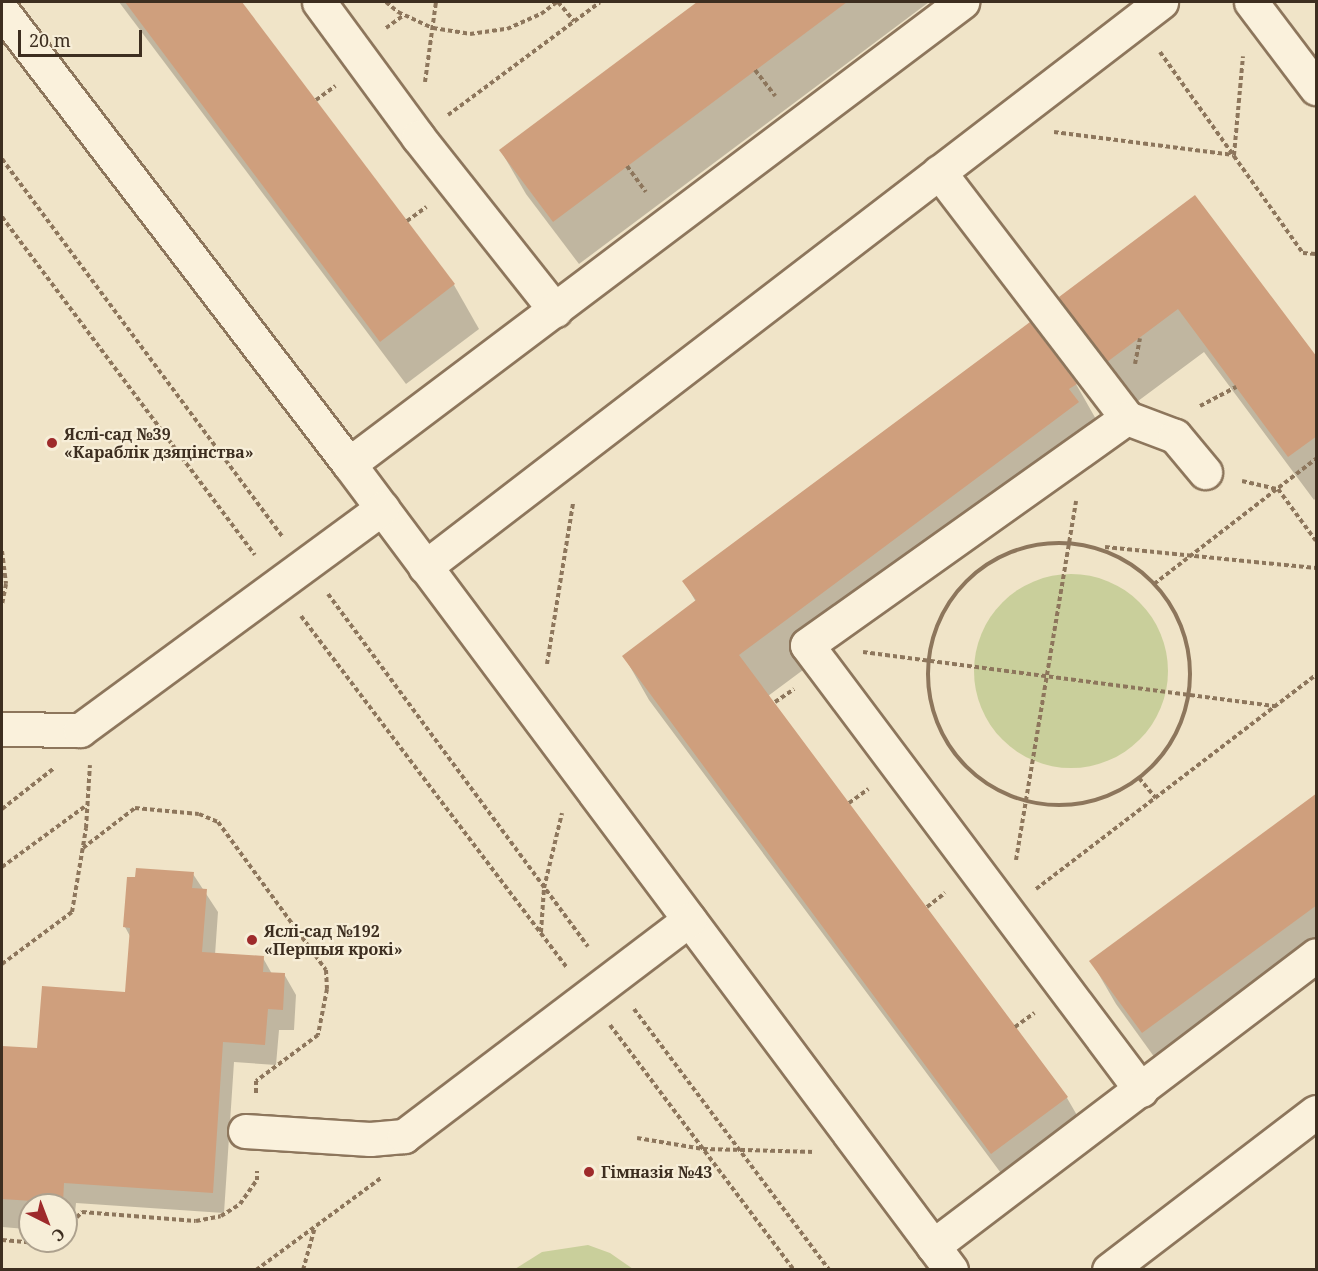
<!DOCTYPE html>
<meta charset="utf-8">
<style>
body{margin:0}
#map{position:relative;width:1318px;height:1271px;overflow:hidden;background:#f0e4c8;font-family:"Noto Serif",serif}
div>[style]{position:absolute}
.green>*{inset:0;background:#c9cf9b}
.round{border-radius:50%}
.shadow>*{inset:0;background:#0003}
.building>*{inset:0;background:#cf9f7d}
.path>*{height:4px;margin-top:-2px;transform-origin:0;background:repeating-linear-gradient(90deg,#8d765c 0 4.5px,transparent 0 7.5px)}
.path>.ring{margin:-2px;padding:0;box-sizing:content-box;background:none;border:4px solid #8d765c;border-radius:50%}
.roads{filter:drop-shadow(2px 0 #8d765c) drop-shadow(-2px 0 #8d765c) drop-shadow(0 2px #8d765c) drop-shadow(0 -2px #8d765c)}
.minor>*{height:33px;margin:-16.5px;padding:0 16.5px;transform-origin:16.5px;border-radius:16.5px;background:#faf1dc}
.dots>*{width:16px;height:16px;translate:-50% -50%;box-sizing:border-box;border:3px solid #f7eed8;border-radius:50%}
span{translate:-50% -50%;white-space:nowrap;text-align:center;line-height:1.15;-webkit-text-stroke:4.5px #f7eed8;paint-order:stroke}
.poi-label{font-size:16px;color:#3d2e20;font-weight:700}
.left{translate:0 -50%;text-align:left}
.frame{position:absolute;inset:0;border:3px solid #3d2e20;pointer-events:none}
.north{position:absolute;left:18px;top:1193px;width:60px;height:60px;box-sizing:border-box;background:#f7eed8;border:2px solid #ada18e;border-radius:50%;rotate:138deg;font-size:16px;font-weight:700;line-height:24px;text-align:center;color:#3d2e20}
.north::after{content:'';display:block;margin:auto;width:21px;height:27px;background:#9e2a2b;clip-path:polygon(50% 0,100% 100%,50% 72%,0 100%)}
.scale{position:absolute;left:18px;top:30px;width:124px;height:27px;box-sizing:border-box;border:3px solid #3d2e20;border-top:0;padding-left:8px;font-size:18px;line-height:21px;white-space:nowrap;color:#3d2e20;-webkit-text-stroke:4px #f7eed8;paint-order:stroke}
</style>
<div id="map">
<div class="green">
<i class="round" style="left:974px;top:574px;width:194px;height:194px"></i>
<i style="clip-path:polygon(588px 1245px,610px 1253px,633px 1269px,515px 1269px,542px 1252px)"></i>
</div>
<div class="shadow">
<i style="clip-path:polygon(119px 2px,240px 2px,454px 285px,479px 329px,406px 384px)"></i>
<i style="clip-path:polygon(700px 2px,929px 2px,579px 264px,526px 194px,501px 151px)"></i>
<i style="clip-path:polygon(1195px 197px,1316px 360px,1316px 498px,1314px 500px,1204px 352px,1134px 404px,1086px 341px,1061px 297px)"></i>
<i style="clip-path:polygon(1076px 384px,1101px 428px,1103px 447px,768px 696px,1067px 1098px,1092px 1141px,1018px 1196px,649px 700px,624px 656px,696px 602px,684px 581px)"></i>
<i style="clip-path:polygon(1316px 795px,1316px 966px,1168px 1076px,1116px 1004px,1091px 961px)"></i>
<i style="clip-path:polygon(193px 874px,218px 912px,215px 955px,263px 958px,272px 974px,284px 974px,296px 995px,294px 1030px,279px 1030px,276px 1065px,234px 1062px,224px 1213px,76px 1203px,74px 1223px,66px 1223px,66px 1205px,30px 1205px,30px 1221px,27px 1220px,26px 1229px,2px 1227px,2px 1048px,39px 1050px,127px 993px,131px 938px,125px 927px)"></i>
</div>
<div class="building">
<i style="clip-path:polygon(125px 2px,242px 2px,455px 284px,380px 342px)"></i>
<i style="clip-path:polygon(697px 2px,847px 2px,553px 222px,499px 150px)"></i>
<i style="clip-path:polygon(1195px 195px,1317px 357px,1317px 436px,1288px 457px,1178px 309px,1107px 362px,1060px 300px,1059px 297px)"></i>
<i style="clip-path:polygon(1030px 322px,1077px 384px,1069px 389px,1079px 402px,739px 655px,1068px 1097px,991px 1154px,622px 656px,696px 600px,682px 581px)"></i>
<i style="clip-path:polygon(1317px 793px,1317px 905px,1142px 1033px,1089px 961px)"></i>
<i style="clip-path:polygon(136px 868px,194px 872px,192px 888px,207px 889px,202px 952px,264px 956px,263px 972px,285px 973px,283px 1010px,268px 1009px,265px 1045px,223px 1042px,213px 1193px,64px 1183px,63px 1203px,2px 1199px,2px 1046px,37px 1048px,42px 986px,125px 992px,130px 928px,123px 927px,127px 877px,135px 877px)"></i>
</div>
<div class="path">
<i style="left:386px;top:2px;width:16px;rotate:40deg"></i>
<i style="left:398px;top:12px;width:38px;rotate:25deg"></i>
<i style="left:433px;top:28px;width:37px;rotate:9deg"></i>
<i style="left:470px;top:34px;width:37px;rotate:-8deg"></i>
<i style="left:507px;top:29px;width:37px;rotate:-24deg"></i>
<i style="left:541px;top:14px;width:20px;rotate:-37deg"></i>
<i style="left:558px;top:2px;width:25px;rotate:50deg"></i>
<i style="left:386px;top:28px;width:22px;rotate:-36deg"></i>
<i style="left:1160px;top:52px;width:247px;rotate:54.6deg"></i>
<i style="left:1303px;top:253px;width:13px;rotate:4deg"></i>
<i style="left:755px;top:70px;width:33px;rotate:52deg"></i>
<i style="left:425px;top:82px;width:81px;rotate:-82.2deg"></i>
<i style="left:316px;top:100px;width:24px;rotate:-36deg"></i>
<i style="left:448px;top:115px;width:189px;rotate:-36.6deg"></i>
<i style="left:1054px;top:132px;width:181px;rotate:7.3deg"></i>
<i style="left:1234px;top:155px;width:99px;rotate:-84.8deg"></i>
<i style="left:2px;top:159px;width:470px;rotate:53.4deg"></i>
<i style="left:627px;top:166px;width:32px;rotate:54deg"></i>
<i style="left:2px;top:217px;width:422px;rotate:53.2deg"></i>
<i style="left:407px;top:221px;width:24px;rotate:-36deg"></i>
<i style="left:1135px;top:364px;width:26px;rotate:-79deg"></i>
<i style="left:1200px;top:406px;width:41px;rotate:-27.8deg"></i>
<i style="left:1242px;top:481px;width:37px;rotate:13deg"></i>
<i style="left:1278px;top:489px;width:64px;rotate:53.8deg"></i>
<i class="ring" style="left:928px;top:543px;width:258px;height:258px"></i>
<i style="left:1105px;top:547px;width:212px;rotate:5.7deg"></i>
<i style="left:2px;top:551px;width:33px;rotate:83deg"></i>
<i style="left:6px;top:584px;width:21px;rotate:101deg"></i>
<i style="left:1154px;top:584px;width:205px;rotate:-37.7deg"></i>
<i style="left:328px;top:594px;width:438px;rotate:53.6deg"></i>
<i style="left:301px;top:616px;width:440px;rotate:52.9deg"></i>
<i style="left:863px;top:652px;width:416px;rotate:7.5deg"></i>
<i style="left:547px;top:664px;width:163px;rotate:-80.8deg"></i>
<i style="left:775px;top:702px;width:23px;rotate:-34deg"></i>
<i style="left:1139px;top:778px;width:26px;rotate:50deg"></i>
<i style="left:849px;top:803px;width:24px;rotate:-36deg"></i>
<i style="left:2px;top:809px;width:65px;rotate:-38.1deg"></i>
<i style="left:83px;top:848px;width:66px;rotate:-37.6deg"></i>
<i style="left:135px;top:808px;width:64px;rotate:5.4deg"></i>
<i style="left:199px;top:814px;width:21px;rotate:23deg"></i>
<i style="left:218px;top:822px;width:183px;rotate:53.9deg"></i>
<i style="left:326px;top:970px;width:19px;rotate:87deg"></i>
<i style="left:327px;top:989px;width:47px;rotate:101.1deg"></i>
<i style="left:318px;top:1035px;width:77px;rotate:143.4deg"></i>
<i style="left:256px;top:1081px;width:13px;rotate:90deg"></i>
<i style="left:1016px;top:860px;width:364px;rotate:-80.5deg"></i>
<i style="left:2px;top:867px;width:107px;rotate:-36.2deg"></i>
<i style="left:1036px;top:889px;width:352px;rotate:-37.4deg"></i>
<i style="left:927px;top:907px;width:23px;rotate:-38deg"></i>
<i style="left:541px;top:932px;width:44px;rotate:-86.1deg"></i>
<i style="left:544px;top:888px;width:77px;rotate:-76.5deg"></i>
<i style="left:2px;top:964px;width:87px;rotate:-36.6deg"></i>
<i style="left:72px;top:912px;width:85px;rotate:-80.5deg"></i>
<i style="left:86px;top:828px;width:63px;rotate:-86.4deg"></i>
<i style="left:634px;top:1009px;width:326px;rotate:53.2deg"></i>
<i style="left:610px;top:1025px;width:306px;rotate:53.1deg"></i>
<i style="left:1015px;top:1027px;width:24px;rotate:-36deg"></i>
<i style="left:637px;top:1138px;width:67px;rotate:9.5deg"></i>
<i style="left:703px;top:1149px;width:112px;rotate:1.5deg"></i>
<i style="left:66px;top:1228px;width:23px;rotate:-45deg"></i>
<i style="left:82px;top:1212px;width:114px;rotate:4.5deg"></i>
<i style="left:196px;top:1221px;width:25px;rotate:-11deg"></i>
<i style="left:221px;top:1216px;width:22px;rotate:-32deg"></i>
<i style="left:240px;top:1204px;width:29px;rotate:-55deg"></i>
<i style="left:257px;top:1180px;width:9px;rotate:-90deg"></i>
<i style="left:2px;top:1240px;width:32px;rotate:5deg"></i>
<i style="left:34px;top:1243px;width:6px;rotate:-18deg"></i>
<i style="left:256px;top:1270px;width:155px;rotate:-36.4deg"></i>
<i style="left:303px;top:1270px;width:45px;rotate:-74.4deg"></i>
</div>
<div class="roads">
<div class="minor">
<i style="left:319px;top:2px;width:167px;rotate:53.7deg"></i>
<i style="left:418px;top:137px;width:221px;rotate:51.6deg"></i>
<i style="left:1251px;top:2px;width:108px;rotate:52.9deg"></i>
<i style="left:2px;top:11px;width:571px;rotate:52.55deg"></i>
<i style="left:349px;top:464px;width:1006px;rotate:53.24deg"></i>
<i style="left:939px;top:172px;width:310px;rotate:52.6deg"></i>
<i style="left:349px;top:464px;width:768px;rotate:-37deg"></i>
<i style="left:425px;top:567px;width:928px;rotate:-37.51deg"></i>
<i style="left:2px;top:729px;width:78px;rotate:0.7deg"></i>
<i style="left:80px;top:730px;width:375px;rotate:-36.3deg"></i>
<i style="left:1141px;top:1090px;width:556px;rotate:-126.89deg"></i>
<i style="left:807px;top:645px;width:392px;rotate:-35.4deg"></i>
<i style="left:1127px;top:418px;width:51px;rotate:20.6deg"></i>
<i style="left:1175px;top:436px;width:47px;rotate:50.2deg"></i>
<i style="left:245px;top:1131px;width:125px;rotate:3.7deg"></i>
<i style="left:370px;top:1139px;width:34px;rotate:-5deg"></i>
<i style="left:404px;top:1136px;width:358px;rotate:-37.2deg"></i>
<i style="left:933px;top:1246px;width:481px;rotate:-37.2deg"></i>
<i style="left:1109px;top:1270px;width:260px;rotate:-37.4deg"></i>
</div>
</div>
<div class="dots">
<i style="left:52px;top:443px;background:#9e2a2b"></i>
<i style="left:252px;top:940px;background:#9e2a2b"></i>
<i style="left:589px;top:1172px;background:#9e2a2b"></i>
</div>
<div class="poi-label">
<span class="left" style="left:64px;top:443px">Яслі-сад №39<br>«Караблік дзяцінства»</span>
<span class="left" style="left:264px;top:940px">Яслі-сад №192<br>«Першыя крокі»</span>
<span class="left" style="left:601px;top:1172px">Гімназія №43</span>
</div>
<div class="frame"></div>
<div class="north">С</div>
<div class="scale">20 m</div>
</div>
